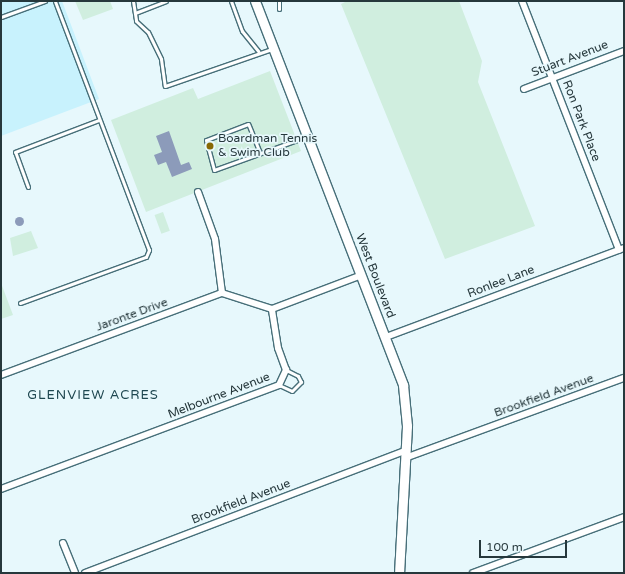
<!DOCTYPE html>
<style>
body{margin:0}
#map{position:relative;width:625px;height:574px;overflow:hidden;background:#e7f8fc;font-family:"Varela Round",sans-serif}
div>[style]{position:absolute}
.built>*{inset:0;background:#c8f2fd}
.green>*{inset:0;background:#d0eedf;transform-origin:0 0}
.water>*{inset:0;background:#8c9bba}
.round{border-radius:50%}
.roads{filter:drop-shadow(1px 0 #476f79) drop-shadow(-1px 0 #476f79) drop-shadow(0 1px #476f79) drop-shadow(0 -1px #476f79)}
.lane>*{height:3px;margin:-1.5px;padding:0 1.5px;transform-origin:1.5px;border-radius:1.5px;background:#fff}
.street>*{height:6px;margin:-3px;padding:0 3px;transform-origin:3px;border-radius:3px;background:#fff}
.secondary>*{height:9px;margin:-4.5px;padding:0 4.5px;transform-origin:4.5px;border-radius:4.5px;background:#fff}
.dots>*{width:11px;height:11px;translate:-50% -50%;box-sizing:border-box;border:2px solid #e7f8fc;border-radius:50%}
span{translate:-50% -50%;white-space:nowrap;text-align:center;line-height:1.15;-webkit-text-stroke:3.5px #e7f8fc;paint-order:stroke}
.street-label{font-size:12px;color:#26383c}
.poi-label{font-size:12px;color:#26383c}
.left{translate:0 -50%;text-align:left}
.neighbourhood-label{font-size:13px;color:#1e4750;letter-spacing:1px}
.frame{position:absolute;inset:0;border:2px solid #26383c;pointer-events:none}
.scale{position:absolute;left:479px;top:540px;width:88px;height:18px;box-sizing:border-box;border:2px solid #26383c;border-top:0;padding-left:5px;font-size:12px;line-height:14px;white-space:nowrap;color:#26383c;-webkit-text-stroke:3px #e7f8fc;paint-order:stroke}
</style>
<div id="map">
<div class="built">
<i style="clip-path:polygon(1px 1px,62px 1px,99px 99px,1px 136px)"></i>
</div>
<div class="green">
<i style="clip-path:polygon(75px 1px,110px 1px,113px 9px,83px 20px)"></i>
<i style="clip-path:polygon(347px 1px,459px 1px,482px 61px,478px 82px,535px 226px,445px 259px,341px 4px)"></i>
<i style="clip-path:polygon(270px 71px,301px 151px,146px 212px,111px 120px,193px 88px,198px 99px)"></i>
<i style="left:163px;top:212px;width:20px;height:9px;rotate:70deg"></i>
<i style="clip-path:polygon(31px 231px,38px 248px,13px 256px,10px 238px)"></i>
<i style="clip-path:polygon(1px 283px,13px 315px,1px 319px)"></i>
</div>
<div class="water">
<i style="clip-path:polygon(169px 131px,181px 165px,189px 162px,192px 169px,172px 177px,166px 162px,158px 165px,154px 155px,162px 152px,156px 136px)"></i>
<i class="round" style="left:14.5px;top:216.5px;width:9px;height:9px"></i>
</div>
<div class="roads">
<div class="lane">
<i style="left:133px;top:1px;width:20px;rotate:81deg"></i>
<i style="left:136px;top:21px;width:16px;rotate:43deg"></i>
<i style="left:148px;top:32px;width:30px;rotate:64deg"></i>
<i style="left:161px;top:59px;width:27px;rotate:82deg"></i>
<i style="left:165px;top:86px;width:113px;rotate:-19.1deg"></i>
<i style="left:231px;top:1px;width:32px;rotate:70deg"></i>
<i style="left:242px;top:31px;width:26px;rotate:51deg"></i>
<i style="left:279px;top:1px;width:8px;rotate:90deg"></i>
<i style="left:135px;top:13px;width:33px;rotate:-21deg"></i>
<i style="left:1px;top:17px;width:47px;rotate:-20deg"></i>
<i style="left:260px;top:153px;width:31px;rotate:-112deg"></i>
<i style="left:248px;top:124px;width:45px;rotate:159.1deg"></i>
<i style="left:206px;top:140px;width:31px;rotate:75deg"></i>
<i style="left:214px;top:170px;width:88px;rotate:-19.9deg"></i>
<i style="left:297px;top:140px;width:10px;rotate:-24deg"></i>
<i style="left:28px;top:187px;width:37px;rotate:-110deg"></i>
<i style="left:15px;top:152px;width:90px;rotate:-20.9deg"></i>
<i style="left:20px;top:303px;width:134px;rotate:-20.1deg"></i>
<i style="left:146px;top:257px;width:8px;rotate:-67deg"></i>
<i style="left:149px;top:250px;width:266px;rotate:-110.7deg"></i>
<i style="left:279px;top:385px;width:14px;rotate:25deg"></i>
<i style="left:292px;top:391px;width:13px;rotate:-45deg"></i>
<i style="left:301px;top:382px;width:7px;rotate:-117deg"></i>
<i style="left:298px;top:376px;width:13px;rotate:-153deg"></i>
</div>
<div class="street">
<i style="left:522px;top:1px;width:267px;rotate:68.7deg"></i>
<i style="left:524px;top:89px;width:107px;rotate:-20.8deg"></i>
<i style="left:198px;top:192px;width:50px;rotate:70.1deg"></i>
<i style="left:215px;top:239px;width:54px;rotate:82.6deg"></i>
<i style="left:272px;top:309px;width:96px;rotate:-20.7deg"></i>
<i style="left:386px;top:337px;width:254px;rotate:-20.5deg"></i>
<i style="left:1px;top:375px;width:236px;rotate:-20.4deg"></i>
<i style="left:222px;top:293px;width:52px;rotate:17.7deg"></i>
<i style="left:405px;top:458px;width:233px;rotate:-20.1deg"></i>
<i style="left:1px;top:489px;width:297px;rotate:-20.5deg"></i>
<i style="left:279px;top:385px;width:17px;rotate:-65deg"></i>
<i style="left:286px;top:370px;width:23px;rotate:-110deg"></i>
<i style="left:278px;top:348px;width:39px;rotate:-99deg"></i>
<i style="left:63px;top:543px;width:32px;rotate:68deg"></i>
<i style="left:85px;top:573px;width:342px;rotate:-20.9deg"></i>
<i style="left:473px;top:573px;width:161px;rotate:-20.3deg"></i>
</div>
<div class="secondary">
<i style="left:255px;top:1px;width:412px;rotate:68.9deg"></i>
<i style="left:403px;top:385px;width:41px;rotate:84.4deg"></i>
<i style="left:407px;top:426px;width:147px;rotate:93.1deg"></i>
</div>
</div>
<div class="dots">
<i style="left:210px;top:146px;background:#876905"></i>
</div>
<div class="street-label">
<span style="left:570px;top:59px;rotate:-21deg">Stuart Avenue</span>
<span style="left:581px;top:121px;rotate:69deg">Ron Park Place</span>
<span style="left:375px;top:276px;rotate:69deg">West Boulevard</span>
<span style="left:501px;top:282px;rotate:-21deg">Ronlee Lane</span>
<span style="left:132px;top:315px;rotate:-20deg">Jaronte Drive</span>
<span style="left:219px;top:396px;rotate:-21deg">Melbourne Avenue</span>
<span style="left:544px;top:396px;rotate:-20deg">Brookfield Avenue</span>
<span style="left:241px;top:502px;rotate:-21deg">Brookfield Avenue</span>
</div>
<div class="poi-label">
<span class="left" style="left:218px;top:146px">Boardman Tennis<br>&amp; Swim Club</span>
</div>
<div class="neighbourhood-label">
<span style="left:93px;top:395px">GLENVIEW ACRES</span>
</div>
<div class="frame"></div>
<div class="scale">100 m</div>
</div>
